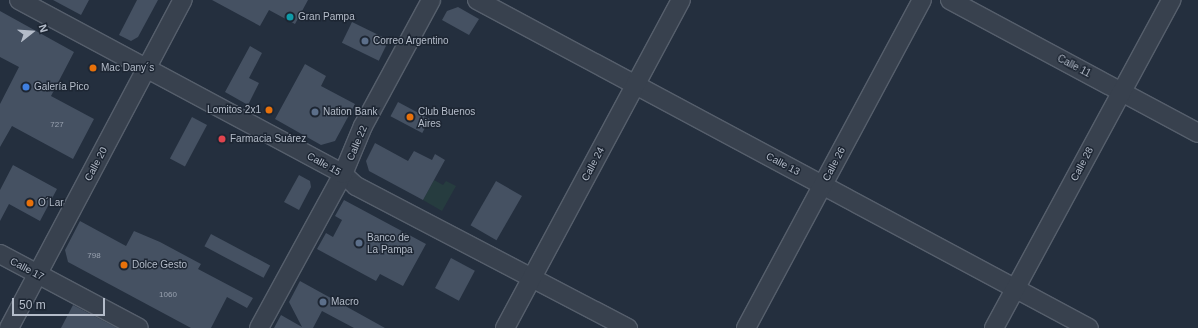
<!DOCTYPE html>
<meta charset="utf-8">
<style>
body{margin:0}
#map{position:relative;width:1198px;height:328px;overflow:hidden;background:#242f3e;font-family:Arial,sans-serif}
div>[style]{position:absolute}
.green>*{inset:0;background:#263c3f}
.building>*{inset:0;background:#455162;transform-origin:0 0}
.roads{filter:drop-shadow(1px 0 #565f6c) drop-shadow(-1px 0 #565f6c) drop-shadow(0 1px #565f6c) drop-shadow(0 -1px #565f6c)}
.minor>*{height:18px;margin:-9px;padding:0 9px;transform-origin:9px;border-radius:9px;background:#38414e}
.dots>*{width:11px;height:11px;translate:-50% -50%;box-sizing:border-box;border:2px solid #1d2633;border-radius:50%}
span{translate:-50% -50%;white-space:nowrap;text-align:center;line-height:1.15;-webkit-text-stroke:3px #1d2633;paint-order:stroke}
.number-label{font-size:8px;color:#98a1af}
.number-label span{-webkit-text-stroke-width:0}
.poi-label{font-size:10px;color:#b4bcc9}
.left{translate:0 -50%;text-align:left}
.right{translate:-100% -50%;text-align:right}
.street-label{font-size:10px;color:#b4bcc9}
.north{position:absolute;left:12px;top:12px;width:40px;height:40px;-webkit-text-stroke:3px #1d2633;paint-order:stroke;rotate:73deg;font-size:11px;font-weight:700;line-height:16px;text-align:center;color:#b4bcc9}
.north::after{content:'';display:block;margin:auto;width:14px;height:18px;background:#b4bcc9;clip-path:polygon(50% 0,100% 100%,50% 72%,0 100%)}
.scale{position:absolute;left:12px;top:298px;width:93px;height:18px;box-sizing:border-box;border:2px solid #b4bcc9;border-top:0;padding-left:5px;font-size:12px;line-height:14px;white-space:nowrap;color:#b4bcc9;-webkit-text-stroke:3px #1d2633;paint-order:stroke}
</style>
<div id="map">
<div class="green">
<i style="clip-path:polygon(434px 180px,443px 185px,446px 181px,456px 186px,442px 211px,423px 200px)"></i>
</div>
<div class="building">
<i style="clip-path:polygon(53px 0,89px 0,81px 15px)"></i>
<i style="clip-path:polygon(137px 0,158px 0,138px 37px,131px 41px,119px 35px)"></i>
<i style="clip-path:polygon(212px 0,308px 0,295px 24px,269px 10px,260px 26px)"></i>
<i style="clip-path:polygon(458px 7px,479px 19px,469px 35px,442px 20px,447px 11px)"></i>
<i style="clip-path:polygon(0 11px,74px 52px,51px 96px,94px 119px,73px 159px,12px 126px,0 147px,0 104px,19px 67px,0 57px)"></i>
<i style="left:352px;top:22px;width:41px;height:23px;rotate:26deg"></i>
<i style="clip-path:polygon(250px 46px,262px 53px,249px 78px,259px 83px,248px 105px,225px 92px)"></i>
<i style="clip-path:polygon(305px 64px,326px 76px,321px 86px,355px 104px,335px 141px,321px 145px,275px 119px)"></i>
<i style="left:398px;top:102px;width:36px;height:16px;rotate:28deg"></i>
<i style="left:192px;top:117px;width:17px;height:47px;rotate:28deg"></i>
<i style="clip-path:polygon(375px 143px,408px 161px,414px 151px,432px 160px,435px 154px,445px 160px,423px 200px,369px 171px,366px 161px)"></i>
<i style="clip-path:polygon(13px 165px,57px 189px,40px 221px,9px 204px,0 221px,0 190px)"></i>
<i style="clip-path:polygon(299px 175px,310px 181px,311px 187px,299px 210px,284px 202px)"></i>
<i style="left:496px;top:181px;width:30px;height:51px;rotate:30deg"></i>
<i style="clip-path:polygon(344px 200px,426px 244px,403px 286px,380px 274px,376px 281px,317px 249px,326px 233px,333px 237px,342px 220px,335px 216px)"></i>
<i style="clip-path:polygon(80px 221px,126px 246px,134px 231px,160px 242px,201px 264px,198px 269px,253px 298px,247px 308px,227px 297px,211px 328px,191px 328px,68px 262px,65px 250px)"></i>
<i style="left:211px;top:234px;width:67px;height:14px;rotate:28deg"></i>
<i style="left:451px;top:258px;width:27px;height:34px;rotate:28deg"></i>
<i style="clip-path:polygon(300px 281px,358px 313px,385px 328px,354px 328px,322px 311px,313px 328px,274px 328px,281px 315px,302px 327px,289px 302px)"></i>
<i style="clip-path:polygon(73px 305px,117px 328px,61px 328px)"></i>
</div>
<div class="roads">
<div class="minor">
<i style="left:19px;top:0;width:368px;rotate:28.2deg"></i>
<i style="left:343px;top:174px;width:18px;rotate:43deg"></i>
<i style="left:356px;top:186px;width:307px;rotate:27.6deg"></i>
<i style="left:477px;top:0;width:694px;rotate:28.19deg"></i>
<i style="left:950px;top:0;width:281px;rotate:28.2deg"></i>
<i style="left:0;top:254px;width:157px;rotate:28deg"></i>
<i style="left:9px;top:328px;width:371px;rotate:-62.1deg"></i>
<i style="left:259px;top:328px;width:175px;rotate:-61.4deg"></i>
<i style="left:343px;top:174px;width:52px;rotate:-67.4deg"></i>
<i style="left:363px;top:126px;width:143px;rotate:-61.6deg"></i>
<i style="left:505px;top:328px;width:372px;rotate:-61.8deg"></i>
<i style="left:746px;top:328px;width:372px;rotate:-61.8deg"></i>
<i style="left:994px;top:328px;width:373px;rotate:-61.6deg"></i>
</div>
</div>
<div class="dots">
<i style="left:290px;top:17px;background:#0f9aa8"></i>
<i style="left:365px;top:41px;background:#5c6f8a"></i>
<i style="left:93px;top:68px;background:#e8710a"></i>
<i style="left:26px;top:87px;background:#3f7fe0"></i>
<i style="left:269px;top:110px;background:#e8710a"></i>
<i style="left:315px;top:112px;background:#5c6f8a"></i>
<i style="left:410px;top:117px;background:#e8710a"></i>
<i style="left:222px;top:139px;background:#e0444e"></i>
<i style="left:30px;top:203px;background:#e8710a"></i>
<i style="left:359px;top:243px;background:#5c6f8a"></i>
<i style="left:124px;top:265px;background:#e8710a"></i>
<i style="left:323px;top:302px;background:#5c6f8a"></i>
</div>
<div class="number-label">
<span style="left:57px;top:125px">727</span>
<span style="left:94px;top:256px">798</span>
<span style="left:168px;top:295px">1060</span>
</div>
<div class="poi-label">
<span class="left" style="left:298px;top:17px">Gran Pampa</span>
<span class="left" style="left:373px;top:41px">Correo Argentino</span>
<span class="left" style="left:101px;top:68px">Mac Dany´s</span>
<span class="left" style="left:34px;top:87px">Galería Pico</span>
<span class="right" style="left:261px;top:110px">Lomitos 2x1</span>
<span class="left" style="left:418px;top:117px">Club Buenos<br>Aires</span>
<span class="left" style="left:323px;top:112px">Nation Bank</span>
<span class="left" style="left:230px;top:139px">Farmacia Suárez</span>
<span class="left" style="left:38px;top:203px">O´Lar</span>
<span class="left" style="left:367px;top:243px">Banco de<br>La Pampa</span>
<span class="left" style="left:132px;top:265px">Dolce Gesto</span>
<span class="left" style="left:331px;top:302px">Macro</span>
</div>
<div class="street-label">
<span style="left:1074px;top:66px;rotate:28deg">Calle 11</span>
<span style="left:357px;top:143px;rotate:-67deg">Calle 22</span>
<span style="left:96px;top:164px;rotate:-62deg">Calle 20</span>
<span style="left:324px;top:164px;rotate:29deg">Calle 15</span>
<span style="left:593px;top:164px;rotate:-62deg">Calle 24</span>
<span style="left:783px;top:164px;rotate:28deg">Calle 13</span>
<span style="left:834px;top:164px;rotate:-62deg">Calle 26</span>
<span style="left:1082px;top:164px;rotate:-62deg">Calle 28</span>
<span style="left:27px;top:269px;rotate:28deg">Calle 17</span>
</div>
<div class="north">N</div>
<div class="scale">50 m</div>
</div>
